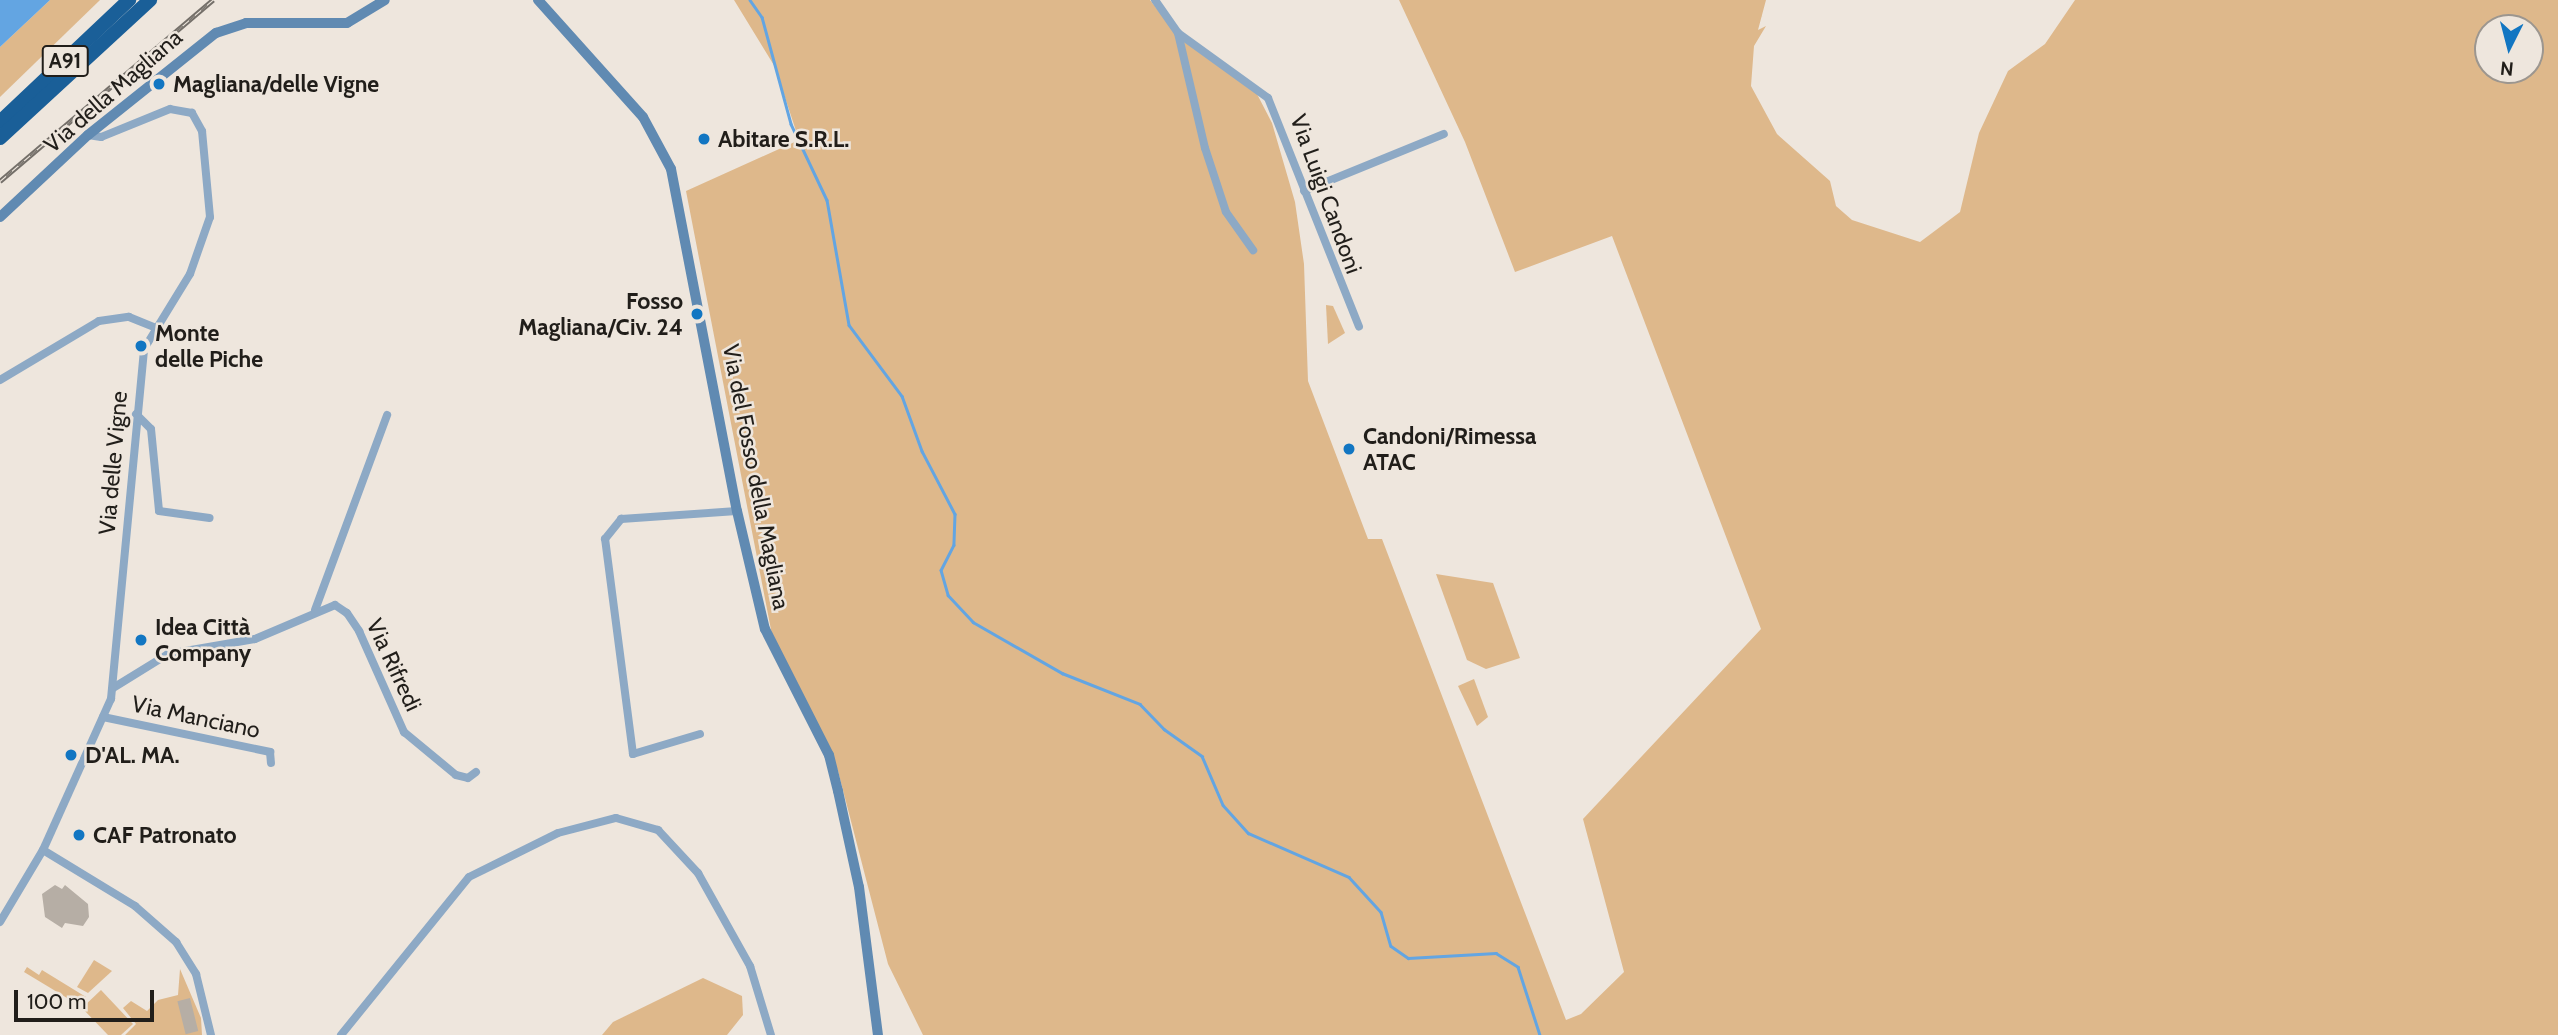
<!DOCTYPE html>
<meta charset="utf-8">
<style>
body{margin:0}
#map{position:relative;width:2558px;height:1035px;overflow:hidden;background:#eee6dd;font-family:Cabin,sans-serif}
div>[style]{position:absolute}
.green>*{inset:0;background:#deb88b}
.water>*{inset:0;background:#63a5e2}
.stream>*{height:2.5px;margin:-1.25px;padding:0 1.25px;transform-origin:1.25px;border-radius:1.25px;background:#63a5e2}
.building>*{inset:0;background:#b6aea5;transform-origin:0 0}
.street>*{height:8px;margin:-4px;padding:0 4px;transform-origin:4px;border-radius:4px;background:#8da9c5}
.secondary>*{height:10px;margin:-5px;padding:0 5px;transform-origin:5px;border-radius:5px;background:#608ab2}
.highway>*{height:14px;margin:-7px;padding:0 7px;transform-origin:7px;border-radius:7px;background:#1a5f98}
.rail>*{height:5px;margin-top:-2.5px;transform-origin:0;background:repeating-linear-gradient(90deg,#eee6dd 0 8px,#746f69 0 16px);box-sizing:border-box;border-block:2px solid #746f69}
.dots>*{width:19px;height:19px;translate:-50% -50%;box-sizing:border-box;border:4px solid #eee6dd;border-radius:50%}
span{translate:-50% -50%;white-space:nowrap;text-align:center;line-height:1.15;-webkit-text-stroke:5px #eee6dd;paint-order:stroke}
.shield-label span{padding:2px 5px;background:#eee6dd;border:2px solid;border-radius:5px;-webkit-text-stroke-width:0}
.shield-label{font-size:21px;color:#211e1a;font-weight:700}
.poi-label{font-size:23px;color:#211e1a;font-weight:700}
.left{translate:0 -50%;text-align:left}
.right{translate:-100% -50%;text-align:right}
.street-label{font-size:23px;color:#211e1a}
.north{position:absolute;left:2474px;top:14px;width:70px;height:70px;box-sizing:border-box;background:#eee6dd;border:2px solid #9c968f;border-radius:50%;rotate:186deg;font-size:19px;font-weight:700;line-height:28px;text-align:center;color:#211e1a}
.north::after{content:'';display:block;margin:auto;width:24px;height:32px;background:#1276c2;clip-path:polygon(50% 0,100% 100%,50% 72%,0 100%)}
.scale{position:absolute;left:14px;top:990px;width:140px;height:32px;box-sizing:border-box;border:4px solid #211e1a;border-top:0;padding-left:9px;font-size:21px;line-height:24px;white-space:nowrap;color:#211e1a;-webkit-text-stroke:5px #eee6dd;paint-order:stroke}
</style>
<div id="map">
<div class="green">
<i style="clip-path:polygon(50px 0,100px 0,0 97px,0 47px)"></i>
<i style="clip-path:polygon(evenodd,734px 0,1150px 0,1174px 31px,1257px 94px,1272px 123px,1295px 202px,1304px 264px,1308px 381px,1368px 539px,1382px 539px,1566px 1020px,1581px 1014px,1624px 972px,1583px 819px,1761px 629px,1612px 236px,1515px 272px,1465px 142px,1399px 0,1766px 0,1758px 30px,1766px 26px,1754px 46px,1751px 86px,1777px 134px,1830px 181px,1836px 206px,1852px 220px,1920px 242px,1960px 212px,1979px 133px,2008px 71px,2045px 44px,2075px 0,2558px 0,2558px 1035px,923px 1035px,888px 964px,838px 771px,773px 640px,686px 191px,799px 140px,775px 67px,734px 0,2488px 28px,2530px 28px,2530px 70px,2488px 70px,2488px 28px)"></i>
<i style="clip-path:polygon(1326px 305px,1333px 306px,1345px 333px,1328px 344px)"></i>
<i style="clip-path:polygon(1436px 574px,1493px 583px,1520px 658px,1486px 669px,1467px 660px)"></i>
<i style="clip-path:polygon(1474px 679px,1488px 717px,1477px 726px,1458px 686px)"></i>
<i style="clip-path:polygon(94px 960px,112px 971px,88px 993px,77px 987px)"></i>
<i style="clip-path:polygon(27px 967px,39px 975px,42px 970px,86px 997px,77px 1004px,24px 972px)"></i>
<i style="clip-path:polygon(180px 969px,201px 1018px,202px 1035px,125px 1035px,136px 1024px,123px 1008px,131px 1001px,147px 1011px,158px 1000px,178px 995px)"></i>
<i style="clip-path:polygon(703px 978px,742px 996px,743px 1015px,727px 1035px,602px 1035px,613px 1022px)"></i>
<i style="clip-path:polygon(101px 990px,133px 1024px,121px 1035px,108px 1035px,82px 1008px)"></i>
</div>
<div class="water">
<i style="clip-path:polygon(0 0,50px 0,0 47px)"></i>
</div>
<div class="stream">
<i style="left:750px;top:0;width:21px;rotate:55deg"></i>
<i style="left:762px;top:17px;width:111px;rotate:74.8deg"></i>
<i style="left:791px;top:124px;width:84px;rotate:64.7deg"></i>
<i style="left:827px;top:200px;width:127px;rotate:80deg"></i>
<i style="left:849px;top:325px;width:89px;rotate:53.3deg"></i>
<i style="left:902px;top:396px;width:59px;rotate:70deg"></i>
<i style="left:922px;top:451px;width:71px;rotate:62.4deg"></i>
<i style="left:955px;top:514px;width:31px;rotate:92deg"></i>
<i style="left:954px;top:545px;width:28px;rotate:117deg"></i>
<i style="left:941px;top:570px;width:26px;rotate:74deg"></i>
<i style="left:948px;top:595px;width:37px;rotate:47deg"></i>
<i style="left:973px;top:622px;width:103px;rotate:29.8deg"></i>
<i style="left:1062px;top:673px;width:84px;rotate:21.7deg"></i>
<i style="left:1140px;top:704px;width:35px;rotate:46deg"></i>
<i style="left:1164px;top:729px;width:47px;rotate:35.4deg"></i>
<i style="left:1202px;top:756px;width:53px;rotate:66.8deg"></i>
<i style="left:1223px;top:805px;width:38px;rotate:48deg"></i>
<i style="left:1248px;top:833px;width:110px;rotate:23.5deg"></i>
<i style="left:1349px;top:877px;width:47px;rotate:47.6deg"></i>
<i style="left:1381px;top:912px;width:35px;rotate:74deg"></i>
<i style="left:1391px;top:946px;width:21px;rotate:35deg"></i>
<i style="left:1408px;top:958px;width:88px;rotate:-3.3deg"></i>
<i style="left:1496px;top:953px;width:26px;rotate:32deg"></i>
<i style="left:1518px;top:967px;width:71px;rotate:72.1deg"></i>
</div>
<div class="building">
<i style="clip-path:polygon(55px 885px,62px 889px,65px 885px,88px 904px,89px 917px,83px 926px,65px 923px,62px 928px,45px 917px,42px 894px)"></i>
<i style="left:190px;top:998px;width:34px;height:13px;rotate:76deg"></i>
</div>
<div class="street">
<i style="left:1155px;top:0;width:40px;rotate:55.1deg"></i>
<i style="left:1178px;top:33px;width:111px;rotate:35.8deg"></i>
<i style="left:1268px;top:98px;width:246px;rotate:68.3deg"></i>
<i style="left:1178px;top:33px;width:118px;rotate:76.8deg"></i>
<i style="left:1205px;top:148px;width:67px;rotate:71.8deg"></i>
<i style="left:1226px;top:212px;width:47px;rotate:54.6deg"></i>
<i style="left:1304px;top:191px;width:151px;rotate:-22.2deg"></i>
<i style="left:0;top:380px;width:115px;rotate:-30.8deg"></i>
<i style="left:99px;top:321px;width:30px;rotate:-8deg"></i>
<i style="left:129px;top:317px;width:27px;rotate:22deg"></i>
<i style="left:136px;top:414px;width:21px;rotate:45deg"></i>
<i style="left:151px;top:429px;width:82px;rotate:84.4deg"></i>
<i style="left:159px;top:511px;width:51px;rotate:7.8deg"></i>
<i style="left:315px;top:610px;width:208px;rotate:-69.7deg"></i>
<i style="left:113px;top:688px;width:65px;rotate:-31.7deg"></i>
<i style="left:168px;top:654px;width:88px;rotate:-9.8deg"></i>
<i style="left:255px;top:639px;width:87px;rotate:-23deg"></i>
<i style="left:335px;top:605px;width:14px;rotate:34deg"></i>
<i style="left:347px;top:613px;width:22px;rotate:56deg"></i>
<i style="left:359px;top:631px;width:111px;rotate:66deg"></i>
<i style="left:404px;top:732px;width:67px;rotate:39.6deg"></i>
<i style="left:456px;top:775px;width:12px;rotate:14deg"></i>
<i style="left:468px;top:778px;width:10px;rotate:-37deg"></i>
<i style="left:103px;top:717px;width:171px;rotate:11.8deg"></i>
<i style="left:270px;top:752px;width:11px;rotate:85deg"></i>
<i style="left:700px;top:734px;width:70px;rotate:163.4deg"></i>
<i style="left:633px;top:754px;width:217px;rotate:-97.4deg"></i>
<i style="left:605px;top:539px;width:26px;rotate:-51deg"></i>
<i style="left:621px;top:519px;width:116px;rotate:-3.9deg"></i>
<i style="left:43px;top:850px;width:108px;rotate:31.3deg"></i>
<i style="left:135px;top:906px;width:55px;rotate:41.3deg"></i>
<i style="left:176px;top:942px;width:38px;rotate:58deg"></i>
<i style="left:196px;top:974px;width:63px;rotate:76.2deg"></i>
<i style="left:0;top:922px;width:84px;rotate:-59.2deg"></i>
<i style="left:43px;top:850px;width:166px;rotate:-65.8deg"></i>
<i style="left:111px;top:699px;width:352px;rotate:-84.6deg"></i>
<i style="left:144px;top:349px;width:88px;rotate:-58.5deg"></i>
<i style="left:190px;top:274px;width:60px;rotate:-70.7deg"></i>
<i style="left:210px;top:217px;width:86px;rotate:-95.3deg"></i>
<i style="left:202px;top:131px;width:21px;rotate:-119deg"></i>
<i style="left:192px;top:113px;width:22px;rotate:-170deg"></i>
<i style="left:170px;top:109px;width:74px;rotate:157.9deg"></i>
<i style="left:101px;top:137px;width:13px;rotate:-171deg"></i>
<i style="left:341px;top:1035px;width:203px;rotate:-51deg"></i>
<i style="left:469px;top:877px;width:99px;rotate:-26.3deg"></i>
<i style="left:558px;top:833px;width:60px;rotate:-14.5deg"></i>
<i style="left:616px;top:818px;width:44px;rotate:15.9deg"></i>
<i style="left:658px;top:830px;width:59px;rotate:47.1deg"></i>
<i style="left:698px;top:873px;width:107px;rotate:60.8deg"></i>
<i style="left:750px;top:966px;width:72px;rotate:73.1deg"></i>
</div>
<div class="secondary">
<i style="left:538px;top:0;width:157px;rotate:48.1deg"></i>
<i style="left:643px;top:117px;width:59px;rotate:61.7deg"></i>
<i style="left:671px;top:169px;width:348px;rotate:79.1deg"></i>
<i style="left:737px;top:511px;width:121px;rotate:76.7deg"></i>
<i style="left:765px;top:629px;width:141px;rotate:63.1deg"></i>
<i style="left:829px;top:755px;width:37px;rotate:76deg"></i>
<i style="left:838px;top:791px;width:98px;rotate:77.7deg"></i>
<i style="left:859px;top:887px;width:149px;rotate:82.7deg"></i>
<i style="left:0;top:217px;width:120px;rotate:-43deg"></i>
<i style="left:88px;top:135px;width:164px;rotate:-38.6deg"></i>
<i style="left:216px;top:33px;width:32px;rotate:-18deg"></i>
<i style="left:246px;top:23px;width:101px"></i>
<i style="left:347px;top:23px;width:44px;rotate:-31.2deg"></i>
</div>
<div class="highway">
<i style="left:0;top:122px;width:178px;rotate:-43.4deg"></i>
<i style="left:0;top:138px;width:204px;rotate:-42.6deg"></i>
</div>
<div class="rail">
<i style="left:0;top:181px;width:280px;rotate:-40.4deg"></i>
</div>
<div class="dots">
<i style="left:159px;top:84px;background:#1276c2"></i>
<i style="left:704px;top:139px;background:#1276c2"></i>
<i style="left:697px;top:314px;background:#1276c2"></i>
<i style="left:141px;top:346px;background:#1276c2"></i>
<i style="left:1349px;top:449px;background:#1276c2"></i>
<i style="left:141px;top:640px;background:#1276c2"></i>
<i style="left:71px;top:755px;background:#1276c2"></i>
<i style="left:79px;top:835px;background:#1276c2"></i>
</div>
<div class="shield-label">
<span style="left:65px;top:61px">A91</span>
</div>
<div class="poi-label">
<span class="left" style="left:173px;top:84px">Magliana/delle Vigne</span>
<span class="left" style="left:718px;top:139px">Abitare S.R.L.</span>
<span class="right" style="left:683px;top:314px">Fosso<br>Magliana/Civ. 24</span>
<span class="left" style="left:155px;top:346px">Monte<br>delle Piche</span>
<span class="left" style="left:1363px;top:449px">Candoni/Rimessa<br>ATAC</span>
<span class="left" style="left:155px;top:640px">Idea Città<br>Company</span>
<span class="left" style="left:85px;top:755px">D'AL. MA.</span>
<span class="left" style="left:93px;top:835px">CAF Patronato</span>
</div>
<div class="street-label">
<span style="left:113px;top:91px;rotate:-41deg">Via della Magliana</span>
<span style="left:1326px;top:194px;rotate:70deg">Via Luigi Candoni</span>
<span style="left:113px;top:463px;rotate:-85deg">Via delle Vigne</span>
<span style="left:756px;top:477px;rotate:79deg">Via del Fosso della Magliana</span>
<span style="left:394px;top:665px;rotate:65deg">Via Rifredi</span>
<span style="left:196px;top:717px;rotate:12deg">Via Manciano</span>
</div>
<div class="north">N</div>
<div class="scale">100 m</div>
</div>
